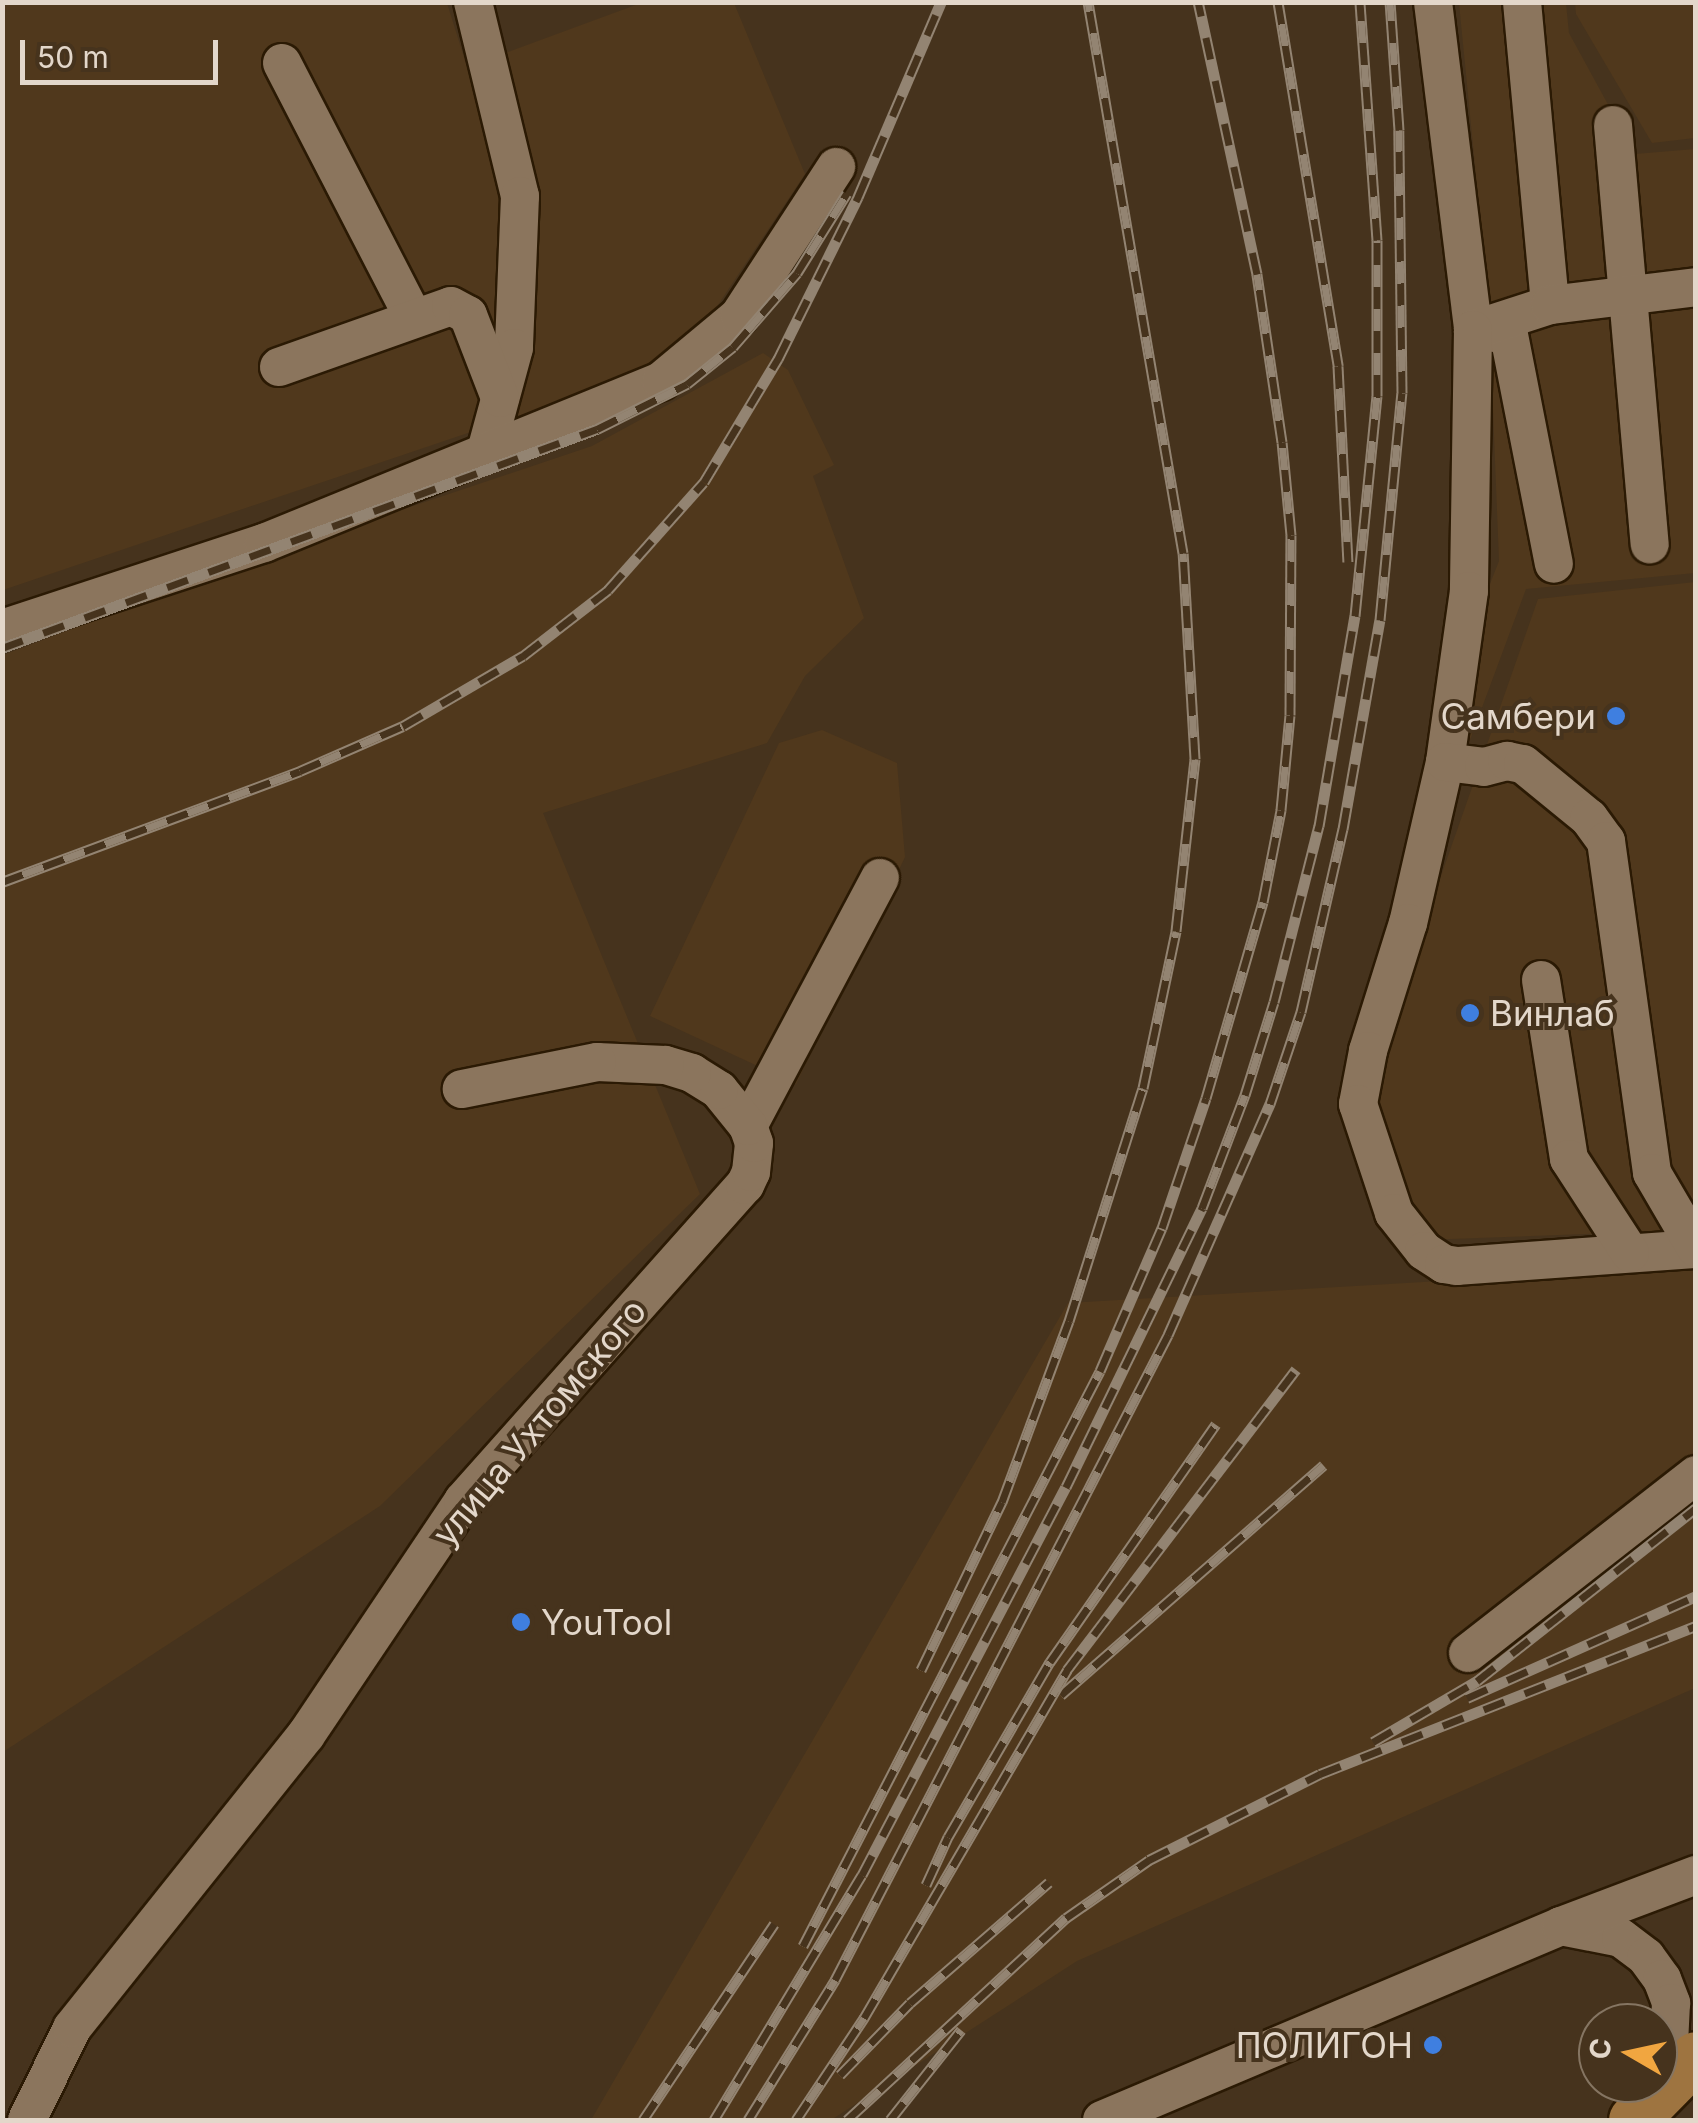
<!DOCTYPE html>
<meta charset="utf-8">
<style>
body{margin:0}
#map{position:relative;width:1698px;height:2123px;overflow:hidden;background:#46331d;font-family:Inter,sans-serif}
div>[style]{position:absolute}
.built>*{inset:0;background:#50381c}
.roads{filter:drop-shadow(2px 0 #2b1a04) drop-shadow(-2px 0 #2b1a04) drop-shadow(0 2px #2b1a04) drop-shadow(0 -2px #2b1a04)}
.minor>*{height:38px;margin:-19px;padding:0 19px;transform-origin:19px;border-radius:19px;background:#8b755d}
.major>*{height:50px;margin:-25px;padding:0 25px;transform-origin:25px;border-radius:25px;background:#9e7440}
.rail>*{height:11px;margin-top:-5.5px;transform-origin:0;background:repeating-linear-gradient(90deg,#46331d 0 22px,#938472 0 44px);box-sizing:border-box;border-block:2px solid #938472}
.dots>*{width:28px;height:28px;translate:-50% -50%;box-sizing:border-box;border:5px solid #46331d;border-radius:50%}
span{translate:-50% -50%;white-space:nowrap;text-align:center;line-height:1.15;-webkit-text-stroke:8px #46331d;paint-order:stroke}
.poi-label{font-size:35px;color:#e3d7ca}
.right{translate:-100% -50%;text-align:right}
.left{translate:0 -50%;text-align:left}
.street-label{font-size:35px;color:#e3d7ca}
.frame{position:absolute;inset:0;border:5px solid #e3d7ca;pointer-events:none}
.north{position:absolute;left:1578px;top:2003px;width:100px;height:100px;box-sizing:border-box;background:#46331d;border:2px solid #857562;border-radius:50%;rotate:279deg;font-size:28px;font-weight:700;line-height:40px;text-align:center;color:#e3d7ca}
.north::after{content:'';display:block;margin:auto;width:35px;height:45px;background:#f1a640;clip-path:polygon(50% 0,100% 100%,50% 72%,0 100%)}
.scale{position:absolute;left:20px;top:40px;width:198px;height:45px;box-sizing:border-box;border:5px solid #e3d7ca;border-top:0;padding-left:12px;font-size:30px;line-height:35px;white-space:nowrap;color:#e3d7ca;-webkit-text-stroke:8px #46331d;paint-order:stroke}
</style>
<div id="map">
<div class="built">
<i style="clip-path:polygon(2px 3px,447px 3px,467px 67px,641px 3px,734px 3px,805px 174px,714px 311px,648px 372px,3px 590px)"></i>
<i style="clip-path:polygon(1459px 3px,1566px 3px,1569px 33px,1635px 154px,1695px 149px,1695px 573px,1526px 589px,1464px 756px,1431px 733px,1499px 561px,1489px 308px)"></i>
<i style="clip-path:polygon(1575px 3px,1695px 3px,1695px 138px,1652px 143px,1576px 14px)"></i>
<i style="clip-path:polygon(763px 353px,788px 370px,834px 465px,813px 476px,864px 618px,805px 676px,767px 743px,543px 813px,700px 1194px,380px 1506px,3px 1752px,3px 655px,270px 554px,592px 446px)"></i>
<i style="clip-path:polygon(1695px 582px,1695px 1230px,1423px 1240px,1364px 1096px,1538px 599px)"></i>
<i style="clip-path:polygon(822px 730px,897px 763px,905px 857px,796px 1084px,650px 1016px,779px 743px)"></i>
<i style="clip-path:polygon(1695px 1266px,1695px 1688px,1077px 1961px,831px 2120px,591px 2120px,1068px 1303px)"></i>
</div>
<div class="roads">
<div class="minor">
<i style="left:473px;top:2px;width:200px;rotate:76.4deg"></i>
<i style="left:520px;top:196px;width:152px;rotate:92.3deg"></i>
<i style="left:514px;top:348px;width:107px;rotate:105.2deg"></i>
<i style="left:1433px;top:2px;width:330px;rotate:83deg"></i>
<i style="left:1473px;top:330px;width:36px;rotate:8deg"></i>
<i style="left:1509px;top:335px;width:233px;rotate:78.9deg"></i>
<i style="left:1522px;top:2px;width:304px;rotate:84.7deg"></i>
<i style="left:1550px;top:305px;width:81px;rotate:162deg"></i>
<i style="left:1473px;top:330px;width:261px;rotate:90.9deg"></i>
<i style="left:1469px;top:591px;width:173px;rotate:98deg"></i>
<i style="left:1445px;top:762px;width:165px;rotate:102.9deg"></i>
<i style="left:1408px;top:923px;width:134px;rotate:107.4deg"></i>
<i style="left:1368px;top:1051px;width:54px;rotate:100.7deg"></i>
<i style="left:1358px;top:1104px;width:115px;rotate:71.7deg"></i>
<i style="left:1394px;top:1213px;width:48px;rotate:51.7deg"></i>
<i style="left:1424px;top:1251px;width:24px;rotate:33deg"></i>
<i style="left:1444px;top:1264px;width:13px;rotate:9deg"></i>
<i style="left:1457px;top:1266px;width:240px;rotate:-4.1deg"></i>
<i style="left:282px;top:63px;width:286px;rotate:62.7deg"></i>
<i style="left:1613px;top:125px;width:421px;rotate:85deg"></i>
<i style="left:1550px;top:305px;width:147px;rotate:-7deg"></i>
<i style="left:279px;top:367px;width:182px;rotate:-19.5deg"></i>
<i style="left:451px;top:306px;width:19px;rotate:28deg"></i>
<i style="left:468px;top:315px;width:89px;rotate:68.9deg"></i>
<i style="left:2px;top:629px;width:276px;rotate:-18.2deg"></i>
<i style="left:264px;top:543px;width:429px;rotate:-22.2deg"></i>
<i style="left:661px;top:381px;width:102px;rotate:-39.8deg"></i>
<i style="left:739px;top:316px;width:178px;rotate:-56.9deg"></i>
<i style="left:1445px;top:762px;width:39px;rotate:7deg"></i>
<i style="left:1484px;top:767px;width:24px;rotate:-15deg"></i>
<i style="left:1507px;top:761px;width:16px;rotate:11deg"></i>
<i style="left:1523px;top:764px;width:85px;rotate:39.3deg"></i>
<i style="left:1589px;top:818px;width:29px;rotate:54deg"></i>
<i style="left:1606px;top:841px;width:335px;rotate:82.1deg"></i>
<i style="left:1652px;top:1173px;width:87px;rotate:59.6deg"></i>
<i style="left:1541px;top:980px;width:181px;rotate:81.1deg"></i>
<i style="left:1569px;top:1159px;width:112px;rotate:57deg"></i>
<i style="left:748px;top:1126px;width:281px;rotate:-62deg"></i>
<i style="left:1468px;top:1653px;width:289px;rotate:-38deg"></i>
<i style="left:1561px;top:1926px;width:61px;rotate:11.3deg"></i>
<i style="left:1621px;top:1938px;width:31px;rotate:37deg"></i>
<i style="left:1646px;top:1957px;width:27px;rotate:54deg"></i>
<i style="left:1662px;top:1979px;width:26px;rotate:69deg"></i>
<i style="left:1671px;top:2003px;width:82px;rotate:92.8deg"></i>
<i style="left:27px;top:2120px;width:102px;rotate:-63.9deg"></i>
<i style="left:72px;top:2028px;width:375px;rotate:-51.4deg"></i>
<i style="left:306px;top:1735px;width:282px;rotate:-56.1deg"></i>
<i style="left:463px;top:1501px;width:424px;rotate:-48.3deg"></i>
<i style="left:745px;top:1185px;width:14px;rotate:-65deg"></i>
<i style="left:751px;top:1172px;width:29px;rotate:-84deg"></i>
<i style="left:754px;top:1143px;width:18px;rotate:-109deg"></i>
<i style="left:748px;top:1126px;width:46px;rotate:-128.9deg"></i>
<i style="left:719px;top:1090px;width:32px;rotate:-148deg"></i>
<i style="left:692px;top:1073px;width:28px;rotate:-163deg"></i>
<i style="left:665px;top:1065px;width:68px;rotate:-177.5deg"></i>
<i style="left:597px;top:1062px;width:138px;rotate:168.7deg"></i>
<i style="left:1102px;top:2120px;width:498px;rotate:-22.9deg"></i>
<i style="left:1561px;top:1926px;width:144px;rotate:-20.7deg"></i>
</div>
<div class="major">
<i style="left:1634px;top:2120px;width:88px;rotate:-45.5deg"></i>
</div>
</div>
<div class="rail">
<i style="left:1278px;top:2px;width:369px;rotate:80.6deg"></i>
<i style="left:1338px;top:366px;width:196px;rotate:87.1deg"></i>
<i style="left:2px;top:648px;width:634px;rotate:-20.21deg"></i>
<i style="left:597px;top:429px;width:101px;rotate:-26.6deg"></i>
<i style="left:687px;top:384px;width:59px;rotate:-38.8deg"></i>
<i style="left:733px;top:347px;width:98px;rotate:-49.1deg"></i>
<i style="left:797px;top:273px;width:94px;rotate:-58deg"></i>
<i style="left:2px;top:882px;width:318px;rotate:-20.4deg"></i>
<i style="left:300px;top:771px;width:112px;rotate:-23.6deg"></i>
<i style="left:403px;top:726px;width:139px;rotate:-30.3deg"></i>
<i style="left:523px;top:656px;width:108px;rotate:-37.8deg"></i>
<i style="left:608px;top:590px;width:144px;rotate:-48.4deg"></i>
<i style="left:704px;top:482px;width:144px;rotate:-59deg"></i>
<i style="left:778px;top:359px;width:181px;rotate:-63.7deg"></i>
<i style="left:858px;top:197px;width:212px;rotate:-66.9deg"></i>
<i style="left:921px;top:1670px;width:187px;rotate:-64.3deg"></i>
<i style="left:1002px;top:1502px;width:193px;rotate:-69.7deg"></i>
<i style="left:1069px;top:1321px;width:244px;rotate:-72.4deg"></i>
<i style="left:1143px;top:1088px;width:160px;rotate:-78.1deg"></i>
<i style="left:1176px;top:931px;width:173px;rotate:-83.7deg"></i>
<i style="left:1195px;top:759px;width:206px;rotate:-93.3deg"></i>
<i style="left:1183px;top:553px;width:559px;rotate:-99.78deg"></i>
<i style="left:1061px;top:1695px;width:349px;rotate:-41.2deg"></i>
<i style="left:1467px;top:1698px;width:251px;rotate:-24deg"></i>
<i style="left:1373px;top:1742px;width:121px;rotate:-30.4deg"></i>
<i style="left:1477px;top:1681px;width:279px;rotate:-38.3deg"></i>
<i style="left:926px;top:1885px;width:53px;rotate:-65.4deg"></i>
<i style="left:948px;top:1837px;width:203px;rotate:-59.8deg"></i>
<i style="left:1050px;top:1662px;width:290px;rotate:-55.1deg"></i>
<i style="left:803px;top:1946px;width:647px;rotate:-62.68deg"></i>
<i style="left:1100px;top:1371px;width:156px;rotate:-66.6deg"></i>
<i style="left:1162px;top:1228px;width:137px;rotate:-71.3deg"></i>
<i style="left:1206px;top:1098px;width:204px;rotate:-73.8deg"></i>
<i style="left:1263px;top:902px;width:94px;rotate:-78.9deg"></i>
<i style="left:1281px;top:810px;width:95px;rotate:-84.6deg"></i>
<i style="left:1290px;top:715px;width:180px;rotate:-89.7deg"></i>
<i style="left:1291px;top:535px;width:93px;rotate:-95.5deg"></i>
<i style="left:1282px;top:442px;width:170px;rotate:-98.5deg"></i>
<i style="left:1257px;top:274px;width:278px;rotate:-102.2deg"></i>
<i style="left:840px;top:2075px;width:100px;rotate:-45.8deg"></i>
<i style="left:910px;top:2003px;width:184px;rotate:-41deg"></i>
<i style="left:643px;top:2120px;width:236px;rotate:-56.2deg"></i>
<i style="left:714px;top:2120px;width:286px;rotate:-58.9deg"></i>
<i style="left:862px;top:1875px;width:438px;rotate:-62.3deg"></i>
<i style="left:1066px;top:1487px;width:310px;rotate:-64deg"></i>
<i style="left:1202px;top:1208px;width:121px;rotate:-69.2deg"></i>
<i style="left:1245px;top:1095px;width:97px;rotate:-72.7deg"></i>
<i style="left:1274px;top:1002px;width:182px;rotate:-75.7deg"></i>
<i style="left:1319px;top:826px;width:213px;rotate:-80.3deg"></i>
<i style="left:1355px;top:616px;width:221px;rotate:-84.3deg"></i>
<i style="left:1377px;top:396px;width:156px;rotate:-90deg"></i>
<i style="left:1377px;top:240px;width:239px;rotate:-94.1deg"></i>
<i style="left:748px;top:2120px;width:165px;rotate:-58.1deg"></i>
<i style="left:835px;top:1980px;width:726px;rotate:-62.69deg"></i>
<i style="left:1168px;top:1335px;width:253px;rotate:-66.2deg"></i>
<i style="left:1270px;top:1104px;width:97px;rotate:-71.4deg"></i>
<i style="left:1301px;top:1012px;width:188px;rotate:-77.1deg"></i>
<i style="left:1343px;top:829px;width:212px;rotate:-80deg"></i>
<i style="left:1380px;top:620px;width:228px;rotate:-84.5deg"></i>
<i style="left:1402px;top:393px;width:263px;rotate:-90.7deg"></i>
<i style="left:1399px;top:130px;width:128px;rotate:-94deg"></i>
<i style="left:796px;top:2120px;width:123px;rotate:-56.3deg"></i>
<i style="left:864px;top:2018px;width:403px;rotate:-59.7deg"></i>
<i style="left:1067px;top:1670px;width:378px;rotate:-52.7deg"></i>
<i style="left:847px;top:2120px;width:298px;rotate:-42.7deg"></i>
<i style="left:1066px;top:1918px;width:101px;rotate:-34.9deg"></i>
<i style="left:1149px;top:1860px;width:191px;rotate:-26.7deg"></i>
<i style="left:1320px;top:1774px;width:404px;rotate:-21.5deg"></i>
<i style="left:890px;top:2120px;width:115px;rotate:-51.7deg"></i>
</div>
<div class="dots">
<i style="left:1616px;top:716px;background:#3f7fe0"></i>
<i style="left:1470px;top:1013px;background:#3f7fe0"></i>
<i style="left:521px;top:1622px;background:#3f7fe0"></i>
<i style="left:1433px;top:2045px;background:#3f7fe0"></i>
</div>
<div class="poi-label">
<span class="right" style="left:1596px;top:716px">Самбери</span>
<span class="left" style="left:1490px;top:1013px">Винлаб</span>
<span class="left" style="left:541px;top:1622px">YouTool</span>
<span class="right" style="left:1413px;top:2045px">ПОЛИГОН</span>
</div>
<div class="street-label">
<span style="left:539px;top:1422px;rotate:-50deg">улица Ухтомского</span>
</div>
<div class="frame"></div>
<div class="north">С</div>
<div class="scale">50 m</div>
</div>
